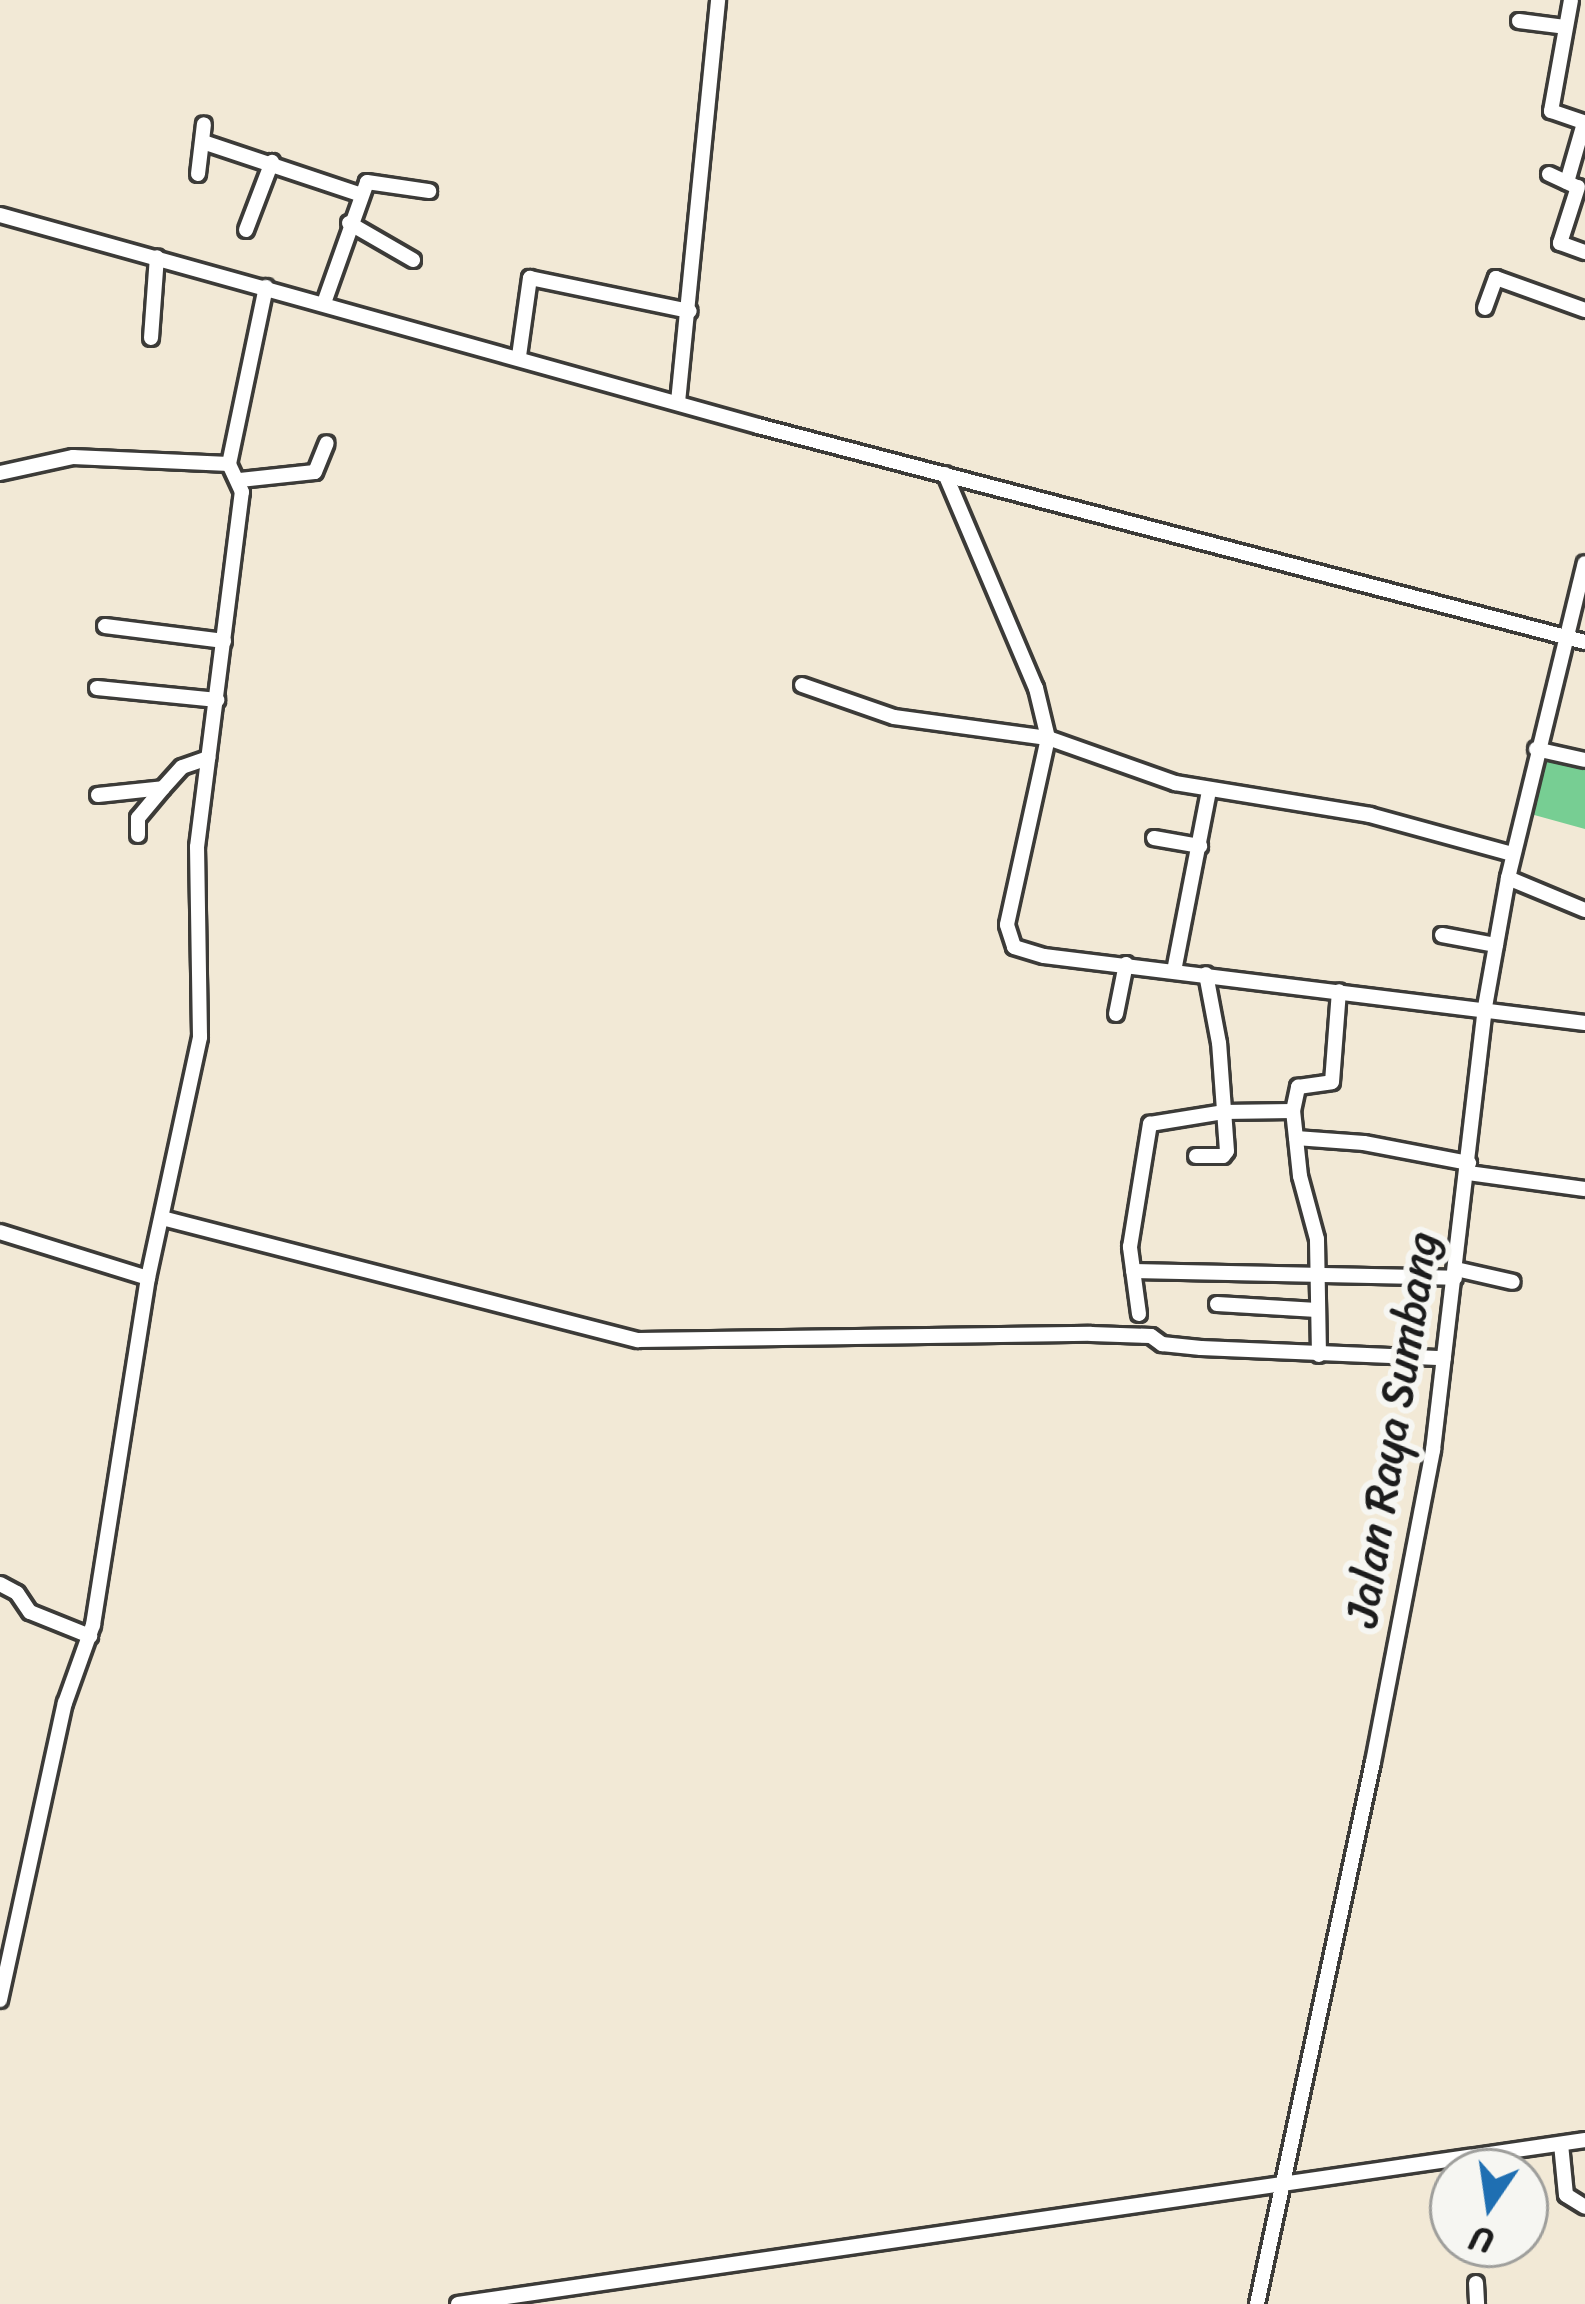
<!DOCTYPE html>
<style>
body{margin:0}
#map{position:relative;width:1585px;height:2304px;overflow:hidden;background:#f2e9d6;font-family:Sriracha,sans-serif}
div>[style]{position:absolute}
.green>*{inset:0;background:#77ce93}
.roads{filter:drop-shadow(3px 0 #3c3b38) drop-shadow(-3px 0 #3c3b38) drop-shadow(0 3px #3c3b38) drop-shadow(0 -3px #3c3b38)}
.minor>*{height:14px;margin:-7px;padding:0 7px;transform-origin:7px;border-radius:7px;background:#fff}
span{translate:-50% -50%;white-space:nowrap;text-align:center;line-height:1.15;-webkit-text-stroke:12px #f6f6f2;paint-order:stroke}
.street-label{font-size:45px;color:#1c1c1c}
.north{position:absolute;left:1429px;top:2148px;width:120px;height:120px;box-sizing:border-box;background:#f6f6f2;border:3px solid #9f9f9c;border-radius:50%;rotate:193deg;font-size:33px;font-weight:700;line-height:48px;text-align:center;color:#1c1c1c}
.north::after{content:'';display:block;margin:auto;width:42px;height:54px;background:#1f6fb2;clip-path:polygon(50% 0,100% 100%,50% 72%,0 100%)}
</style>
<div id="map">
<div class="green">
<i style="clip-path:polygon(1541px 753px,1585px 764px,1585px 829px,1527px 813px)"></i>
</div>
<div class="roads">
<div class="minor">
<i style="left:1571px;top:0;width:113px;rotate:100.2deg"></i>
<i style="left:1551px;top:111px;width:36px;rotate:19deg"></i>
<i style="left:1519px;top:21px;width:46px;rotate:7.4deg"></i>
<i style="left:203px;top:142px;width:163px;rotate:18.5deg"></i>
<i style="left:198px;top:174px;width:50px;rotate:-83.2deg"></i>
<i style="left:1549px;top:174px;width:29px;rotate:25deg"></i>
<i style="left:1567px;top:182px;width:61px;rotate:-73.9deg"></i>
<i style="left:1578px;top:187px;width:59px;rotate:107.8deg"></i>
<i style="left:1560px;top:243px;width:27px;rotate:20deg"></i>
<i style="left:0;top:215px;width:787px;rotate:15.56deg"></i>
<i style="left:758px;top:426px;width:855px;rotate:14.64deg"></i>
<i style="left:349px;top:223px;width:74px;rotate:30deg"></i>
<i style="left:246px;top:230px;width:73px;rotate:-69.1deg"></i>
<i style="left:324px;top:303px;width:128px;rotate:-70.4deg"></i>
<i style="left:367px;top:182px;width:63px;rotate:8.3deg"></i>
<i style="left:1485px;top:308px;width:32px;rotate:-70deg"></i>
<i style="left:1496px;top:278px;width:95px;rotate:19.8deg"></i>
<i style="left:151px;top:338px;width:81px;rotate:-85.8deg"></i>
<i style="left:519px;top:356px;width:79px;rotate:-82deg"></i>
<i style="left:530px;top:278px;width:163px;rotate:11.7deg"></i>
<i style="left:678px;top:402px;width:404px;rotate:-84.3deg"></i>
<i style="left:0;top:473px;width:75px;rotate:-12.4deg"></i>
<i style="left:73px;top:457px;width:156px;rotate:2.6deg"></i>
<i style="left:945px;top:474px;width:233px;rotate:67deg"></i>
<i style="left:1036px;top:688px;width:51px;rotate:76.5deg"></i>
<i style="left:1048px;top:738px;width:191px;rotate:102.4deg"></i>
<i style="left:1007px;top:925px;width:23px;rotate:72deg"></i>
<i style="left:1014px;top:947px;width:31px;rotate:17deg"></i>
<i style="left:1044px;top:956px;width:545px;rotate:7.06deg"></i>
<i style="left:240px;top:480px;width:75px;rotate:-6.1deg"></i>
<i style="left:315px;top:472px;width:31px;rotate:-68deg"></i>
<i style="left:105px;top:626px;width:120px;rotate:7.2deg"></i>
<i style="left:802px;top:685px;width:97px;rotate:19.2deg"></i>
<i style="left:894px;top:717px;width:155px;rotate:7.8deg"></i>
<i style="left:1048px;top:738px;width:135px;rotate:19.5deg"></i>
<i style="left:1175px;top:783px;width:198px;rotate:9.3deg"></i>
<i style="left:1370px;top:815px;width:148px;rotate:15.3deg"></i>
<i style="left:97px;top:688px;width:121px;rotate:5.7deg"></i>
<i style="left:1536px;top:749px;width:50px;rotate:12.7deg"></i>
<i style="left:98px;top:795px;width:65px;rotate:-6.1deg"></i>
<i style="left:163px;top:788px;width:28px;rotate:-48deg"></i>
<i style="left:182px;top:767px;width:28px;rotate:-19deg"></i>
<i style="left:138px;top:835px;width:17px;rotate:-90deg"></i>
<i style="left:138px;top:818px;width:39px;rotate:-50deg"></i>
<i style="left:1154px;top:838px;width:47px;rotate:9.9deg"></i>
<i style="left:1508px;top:878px;width:83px;rotate:22.6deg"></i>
<i style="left:1442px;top:935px;width:55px;rotate:10.5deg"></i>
<i style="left:1174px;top:971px;width:183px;rotate:-79deg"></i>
<i style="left:1116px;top:1014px;width:51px;rotate:-78.7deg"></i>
<i style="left:1296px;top:1138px;width:68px;rotate:4.2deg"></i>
<i style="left:1364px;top:1143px;width:107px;rotate:10.8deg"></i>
<i style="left:1196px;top:1156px;width:27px"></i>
<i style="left:1223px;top:1156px;width:6px;rotate:-51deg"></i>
<i style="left:1227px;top:1151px;width:108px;rotate:-94.2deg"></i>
<i style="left:1219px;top:1043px;width:70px;rotate:-100.7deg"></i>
<i style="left:1468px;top:1173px;width:118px;rotate:7.8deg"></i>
<i style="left:162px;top:1218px;width:491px;rotate:14.4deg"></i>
<i style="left:638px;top:1340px;width:453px;rotate:-0.8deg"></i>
<i style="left:1091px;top:1334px;width:60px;rotate:1.9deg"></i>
<i style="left:1151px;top:1336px;width:14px;rotate:36deg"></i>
<i style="left:1162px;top:1344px;width:39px;rotate:6deg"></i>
<i style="left:1201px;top:1348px;width:243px;rotate:2.4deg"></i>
<i style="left:0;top:1232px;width:155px;rotate:17.3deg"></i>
<i style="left:1456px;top:1269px;width:58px;rotate:12.8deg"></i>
<i style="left:1133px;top:1271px;width:322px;rotate:1.2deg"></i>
<i style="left:1217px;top:1304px;width:100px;rotate:3.4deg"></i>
<i style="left:1139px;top:1314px;width:68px;rotate:-97.7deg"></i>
<i style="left:1130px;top:1247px;width:125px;rotate:-80.8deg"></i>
<i style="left:1150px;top:1124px;width:74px;rotate:-9.3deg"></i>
<i style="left:1223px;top:1112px;width:70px;rotate:-0.8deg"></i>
<i style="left:1319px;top:1355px;width:116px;rotate:-91deg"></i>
<i style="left:1317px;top:1239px;width:65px;rotate:-105.1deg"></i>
<i style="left:1300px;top:1176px;width:65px;rotate:-96.1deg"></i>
<i style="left:1293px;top:1111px;width:25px;rotate:-78deg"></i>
<i style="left:1298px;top:1087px;width:34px;rotate:-8deg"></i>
<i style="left:1332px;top:1082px;width:91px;rotate:-85.6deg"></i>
<i style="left:0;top:1584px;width:19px;rotate:28deg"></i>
<i style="left:17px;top:1593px;width:23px;rotate:56deg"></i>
<i style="left:30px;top:1612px;width:65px;rotate:21.8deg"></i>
<i style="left:0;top:2000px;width:304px;rotate:-77.7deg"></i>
<i style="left:65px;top:1703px;width:83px;rotate:-70.3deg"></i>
<i style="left:93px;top:1625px;width:351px;rotate:-81deg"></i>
<i style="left:148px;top:1278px;width:247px;rotate:-77.8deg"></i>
<i style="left:200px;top:1037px;width:190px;rotate:-90.9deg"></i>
<i style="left:197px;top:847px;width:358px;rotate:-82.8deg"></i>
<i style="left:242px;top:492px;width:31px;rotate:-115deg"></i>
<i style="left:229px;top:464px;width:181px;rotate:-78.2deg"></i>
<i style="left:1561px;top:2144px;width:51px;rotate:84.4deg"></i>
<i style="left:1566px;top:2195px;width:22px;rotate:32deg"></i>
<i style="left:1503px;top:2250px;width:6px;rotate:-72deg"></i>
<i style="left:1476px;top:2283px;width:21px;rotate:87deg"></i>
<i style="left:458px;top:2304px;width:1139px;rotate:-8.28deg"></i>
<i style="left:1257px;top:2304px;width:554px;rotate:-77.92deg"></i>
<i style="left:1373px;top:1762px;width:318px;rotate:-79.1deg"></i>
<i style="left:1433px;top:1450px;width:446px;rotate:-83.3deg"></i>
<i style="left:1485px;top:1007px;width:131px;rotate:-79.9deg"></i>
<i style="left:1508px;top:878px;width:324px;rotate:-76.3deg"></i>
</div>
</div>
<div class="street-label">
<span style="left:1393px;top:1429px;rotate:-81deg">Jalan Raya Sumbang</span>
</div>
<div class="north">U</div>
</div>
